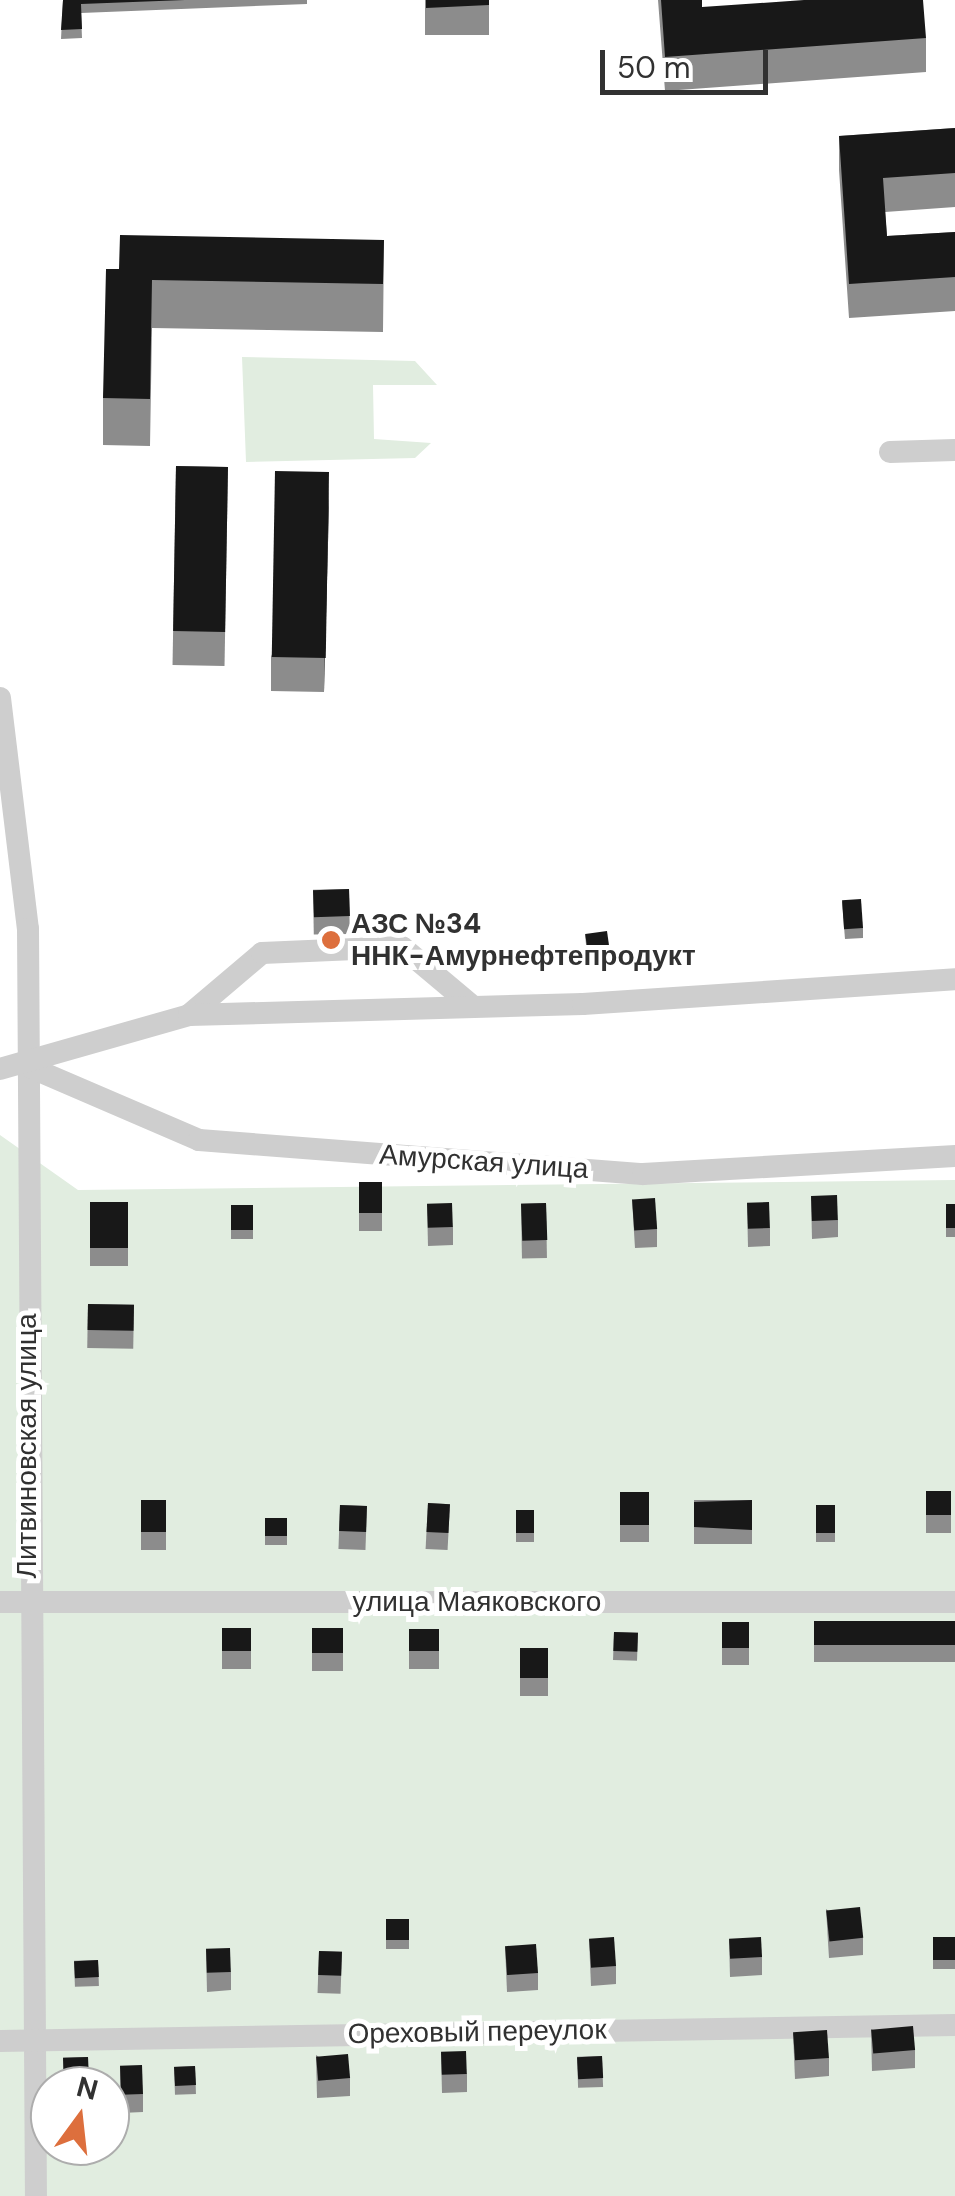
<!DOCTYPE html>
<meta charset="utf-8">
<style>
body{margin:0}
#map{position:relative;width:955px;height:2196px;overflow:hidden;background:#fff;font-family:"DM Sans",sans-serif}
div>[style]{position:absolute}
.green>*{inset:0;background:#e1ede0}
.minor>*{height:22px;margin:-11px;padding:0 11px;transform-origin:11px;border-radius:11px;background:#cecece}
.wall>*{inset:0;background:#8c8c8c;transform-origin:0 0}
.shaded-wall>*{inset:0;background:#5d5d5d}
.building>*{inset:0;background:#181818;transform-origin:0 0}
.dots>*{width:28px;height:28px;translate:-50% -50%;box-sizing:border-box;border:5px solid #fff;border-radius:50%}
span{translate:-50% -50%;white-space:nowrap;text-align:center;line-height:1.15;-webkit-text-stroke:10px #fff;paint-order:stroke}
.poi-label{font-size:28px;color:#313131;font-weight:700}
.left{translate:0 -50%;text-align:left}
.street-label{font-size:28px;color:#313131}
.north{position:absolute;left:30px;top:2066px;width:100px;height:100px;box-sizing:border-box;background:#fff;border:2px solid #adadad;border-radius:50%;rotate:15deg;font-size:28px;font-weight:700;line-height:40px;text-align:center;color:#313131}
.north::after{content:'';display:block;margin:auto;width:35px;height:45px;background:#dd6f3d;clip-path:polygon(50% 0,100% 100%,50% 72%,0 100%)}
.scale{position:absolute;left:600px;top:50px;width:168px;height:45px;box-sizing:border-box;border:5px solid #313131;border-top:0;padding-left:12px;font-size:30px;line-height:35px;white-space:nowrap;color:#313131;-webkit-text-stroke:8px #fff;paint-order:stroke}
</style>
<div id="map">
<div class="green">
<i style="clip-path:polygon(242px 357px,415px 361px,437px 385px,373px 385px,374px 439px,431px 443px,415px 458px,246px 462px)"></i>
<i style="clip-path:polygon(evenodd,0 1135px,78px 1190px,955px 1180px,955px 2196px,0 2196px,0 1135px,50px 2086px,110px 2086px,110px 2146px,50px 2146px,50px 2086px)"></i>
</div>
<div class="minor">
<i style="left:890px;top:452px;width:65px;rotate:-1.8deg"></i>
<i style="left:0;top:698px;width:233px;rotate:83.1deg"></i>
<i style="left:28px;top:929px;width:1267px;rotate:89.64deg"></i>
<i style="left:189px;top:1015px;width:96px;rotate:-40.3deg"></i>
<i style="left:262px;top:953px;width:140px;rotate:-2.5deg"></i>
<i style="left:402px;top:947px;width:89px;rotate:40deg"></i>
<i style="left:27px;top:1066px;width:187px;rotate:23.3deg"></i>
<i style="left:199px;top:1140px;width:445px;rotate:4.4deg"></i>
<i style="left:643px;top:1174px;width:313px;rotate:-3.3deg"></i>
<i style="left:0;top:1069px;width:197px;rotate:-15.9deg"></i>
<i style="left:189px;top:1015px;width:394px;rotate:-1.6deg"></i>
<i style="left:583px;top:1004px;width:373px;rotate:-3.8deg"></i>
<i style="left:0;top:1602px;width:955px"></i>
<i style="left:0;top:2041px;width:955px;rotate:-0.96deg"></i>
</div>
<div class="wall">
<i style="clip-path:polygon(63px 0,307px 0,307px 4px,81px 13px,82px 38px,61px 39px)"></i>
<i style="left:425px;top:0;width:64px;height:35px"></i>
<i style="clip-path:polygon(658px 0,702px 0,702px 7px,926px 38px,926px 72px,665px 91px)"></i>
<i style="clip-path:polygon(955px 128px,955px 207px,885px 212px,887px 236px,955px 232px,955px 311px,849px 318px,839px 170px,839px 136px)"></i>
<i style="clip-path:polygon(384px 240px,383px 332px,152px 328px,150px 446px,103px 445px,103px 398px,119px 269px)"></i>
<i style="left:176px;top:466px;width:52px;height:199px;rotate:1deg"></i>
<i style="clip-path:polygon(329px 506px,324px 692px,271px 691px,271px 657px)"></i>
<i style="left:349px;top:889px;width:45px;height:36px;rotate:89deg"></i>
<i style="clip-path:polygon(842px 901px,863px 928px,863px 938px,845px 939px)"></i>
<i style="clip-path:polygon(585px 934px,610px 953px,610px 962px,588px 965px)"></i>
<i style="left:359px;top:1182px;width:23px;height:49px"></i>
<i style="clip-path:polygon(811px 1197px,838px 1220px,838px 1237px,812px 1239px)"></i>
<i style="clip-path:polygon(632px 1199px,657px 1229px,657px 1247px,635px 1248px)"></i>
<i style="left:90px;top:1202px;width:38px;height:64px"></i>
<i style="left:546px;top:1203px;width:55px;height:25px;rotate:89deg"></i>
<i style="clip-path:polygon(747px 1203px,770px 1228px,770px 1246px,748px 1247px)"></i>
<i style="clip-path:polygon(427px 1204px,453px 1227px,453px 1245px,428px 1246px)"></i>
<i style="left:946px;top:1204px;width:9px;height:33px"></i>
<i style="left:231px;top:1205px;width:22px;height:34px"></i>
<i style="left:88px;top:1304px;width:46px;height:44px;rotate:1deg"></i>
<i style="left:926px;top:1491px;width:25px;height:42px"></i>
<i style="left:620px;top:1492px;width:29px;height:50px"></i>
<i style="left:141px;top:1500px;width:25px;height:50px"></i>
<i style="left:752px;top:1500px;width:44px;height:58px;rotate:90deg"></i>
<i style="left:428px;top:1503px;width:22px;height:46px;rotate:3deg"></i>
<i style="left:340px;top:1505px;width:27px;height:44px;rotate:2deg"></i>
<i style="left:816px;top:1505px;width:19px;height:37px"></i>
<i style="left:516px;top:1510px;width:18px;height:32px"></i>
<i style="left:265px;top:1518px;width:22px;height:27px"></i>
<i style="left:814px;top:1621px;width:141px;height:41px"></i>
<i style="left:722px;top:1622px;width:27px;height:43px"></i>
<i style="left:222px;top:1628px;width:29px;height:41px"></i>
<i style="left:312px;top:1628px;width:31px;height:43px"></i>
<i style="left:409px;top:1629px;width:30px;height:40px"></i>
<i style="left:614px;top:1632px;width:24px;height:28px;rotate:2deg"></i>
<i style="left:520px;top:1648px;width:28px;height:48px"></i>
<i style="clip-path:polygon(826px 1909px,863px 1938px,863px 1955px,829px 1958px)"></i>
<i style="left:386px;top:1919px;width:23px;height:30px"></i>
<i style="left:955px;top:1937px;width:32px;height:22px;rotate:90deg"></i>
<i style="clip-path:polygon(589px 1939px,616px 1966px,616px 1984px,591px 1986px)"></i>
<i style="clip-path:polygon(729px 1939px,762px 1957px,762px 1975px,730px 1977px)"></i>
<i style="clip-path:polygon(505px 1946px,538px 1973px,538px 1990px,507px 1992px)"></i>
<i style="clip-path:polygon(206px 1950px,231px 1972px,231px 1990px,207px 1992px)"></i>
<i style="left:319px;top:1951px;width:23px;height:42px;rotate:2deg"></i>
<i style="left:98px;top:1960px;width:26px;height:24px;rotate:88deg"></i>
<i style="clip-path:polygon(871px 2029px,915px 2050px,915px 2068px,872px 2071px)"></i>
<i style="clip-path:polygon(793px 2033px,829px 2058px,829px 2076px,795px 2079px)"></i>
<i style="clip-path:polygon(441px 2053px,467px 2074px,467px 2092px,442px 2093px)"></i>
<i style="clip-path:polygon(316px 2055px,350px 2078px,350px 2096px,317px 2098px)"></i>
<i style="left:602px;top:2056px;width:31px;height:25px;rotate:88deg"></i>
<i style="left:88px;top:2057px;width:29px;height:25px;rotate:88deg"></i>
<i style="clip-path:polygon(120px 2066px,143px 2094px,143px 2112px,121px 2113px)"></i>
<i style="left:195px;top:2066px;width:28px;height:21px;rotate:88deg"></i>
</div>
<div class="shaded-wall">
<i style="clip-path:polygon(329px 472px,329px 506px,324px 692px,324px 658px)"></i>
</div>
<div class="building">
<i style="clip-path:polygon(63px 0,185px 0,81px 4px,82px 29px,61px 30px)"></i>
<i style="clip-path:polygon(426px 0,489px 0,489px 5px,426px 8px)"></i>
<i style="clip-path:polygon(661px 0,702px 0,702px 7px,804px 0,923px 0,926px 38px,665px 57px)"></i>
<i style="clip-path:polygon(955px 128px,955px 173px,883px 178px,887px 236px,955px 232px,955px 277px,849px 284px,839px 136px)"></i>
<i style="clip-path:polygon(120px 235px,384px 240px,383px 284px,152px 280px,150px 399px,103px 398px,106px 269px,119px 269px)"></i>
<i style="left:176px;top:466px;width:52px;height:165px;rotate:1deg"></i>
<i style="left:275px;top:471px;width:54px;height:186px;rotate:1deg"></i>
<i style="left:349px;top:889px;width:27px;height:36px;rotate:88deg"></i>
<i style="left:861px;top:899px;width:29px;height:19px;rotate:86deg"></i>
<i style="left:607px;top:931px;width:22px;height:22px;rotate:82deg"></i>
<i style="left:359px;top:1182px;width:23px;height:31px"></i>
<i style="left:837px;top:1195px;width:25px;height:26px;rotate:88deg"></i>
<i style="left:655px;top:1198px;width:31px;height:23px;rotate:86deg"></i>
<i style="left:90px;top:1202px;width:38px;height:46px"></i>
<i style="left:769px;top:1202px;width:26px;height:22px;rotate:88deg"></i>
<i style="left:452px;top:1203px;width:24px;height:25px;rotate:88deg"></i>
<i style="left:546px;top:1203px;width:37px;height:25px;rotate:88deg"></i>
<i style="left:946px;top:1204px;width:9px;height:24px"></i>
<i style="left:231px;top:1205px;width:22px;height:25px"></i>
<i style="left:88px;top:1304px;width:46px;height:26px;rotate:1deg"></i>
<i style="left:926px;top:1491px;width:25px;height:24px"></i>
<i style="left:620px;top:1492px;width:29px;height:33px"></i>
<i style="left:141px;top:1500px;width:25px;height:32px"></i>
<i style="clip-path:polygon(752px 1500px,752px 1530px,694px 1527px,694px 1502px)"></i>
<i style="left:428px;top:1503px;width:22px;height:29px;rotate:3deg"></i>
<i style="left:340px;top:1505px;width:27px;height:26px;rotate:2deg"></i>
<i style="left:816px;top:1505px;width:19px;height:28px"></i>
<i style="left:516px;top:1510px;width:18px;height:23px"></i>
<i style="left:265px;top:1518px;width:22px;height:18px"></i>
<i style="left:814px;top:1621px;width:141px;height:24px"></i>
<i style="left:722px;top:1622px;width:27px;height:26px"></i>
<i style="left:222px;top:1628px;width:29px;height:23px"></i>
<i style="left:312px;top:1628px;width:31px;height:25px"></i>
<i style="left:409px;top:1629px;width:30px;height:22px"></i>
<i style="left:614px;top:1632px;width:24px;height:19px;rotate:2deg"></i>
<i style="left:520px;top:1648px;width:28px;height:30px"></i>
<i style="left:860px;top:1907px;width:31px;height:34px;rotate:84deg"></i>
<i style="left:386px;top:1919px;width:23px;height:21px"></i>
<i style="left:614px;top:1937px;width:29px;height:25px;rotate:86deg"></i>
<i style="left:761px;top:1937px;width:20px;height:32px;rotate:87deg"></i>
<i style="left:955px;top:1937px;width:23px;height:22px;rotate:90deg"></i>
<i style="left:536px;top:1944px;width:29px;height:31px;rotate:86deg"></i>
<i style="left:230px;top:1948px;width:24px;height:24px;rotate:88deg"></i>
<i style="left:319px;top:1951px;width:23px;height:24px;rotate:2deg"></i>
<i style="left:98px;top:1960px;width:17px;height:24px;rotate:87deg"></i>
<i style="left:913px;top:2026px;width:24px;height:42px;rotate:85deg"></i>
<i style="left:827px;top:2030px;width:28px;height:34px;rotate:86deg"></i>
<i style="left:466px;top:2051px;width:23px;height:25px;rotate:88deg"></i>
<i style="left:348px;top:2054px;width:24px;height:32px;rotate:85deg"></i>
<i style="left:602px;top:2056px;width:22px;height:25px;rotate:87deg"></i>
<i style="left:88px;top:2057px;width:23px;height:25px;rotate:88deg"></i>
<i style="left:142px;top:2065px;width:29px;height:22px;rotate:88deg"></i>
<i style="left:195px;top:2066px;width:19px;height:21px;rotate:87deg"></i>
</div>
<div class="dots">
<i style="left:331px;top:940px;background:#dd6f3d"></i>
</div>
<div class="poi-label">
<span class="left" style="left:351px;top:940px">АЗС №34<br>ННК-Амурнефтепродукт</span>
</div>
<div class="street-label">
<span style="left:484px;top:1162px;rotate:4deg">Амурская улица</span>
<span style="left:27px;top:1446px;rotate:-90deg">Литвиновская улица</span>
<span style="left:477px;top:1602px">улица Маяковского</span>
<span style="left:477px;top:2032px;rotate:-1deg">Ореховый переулок</span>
</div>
<div class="north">N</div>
<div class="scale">50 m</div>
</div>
